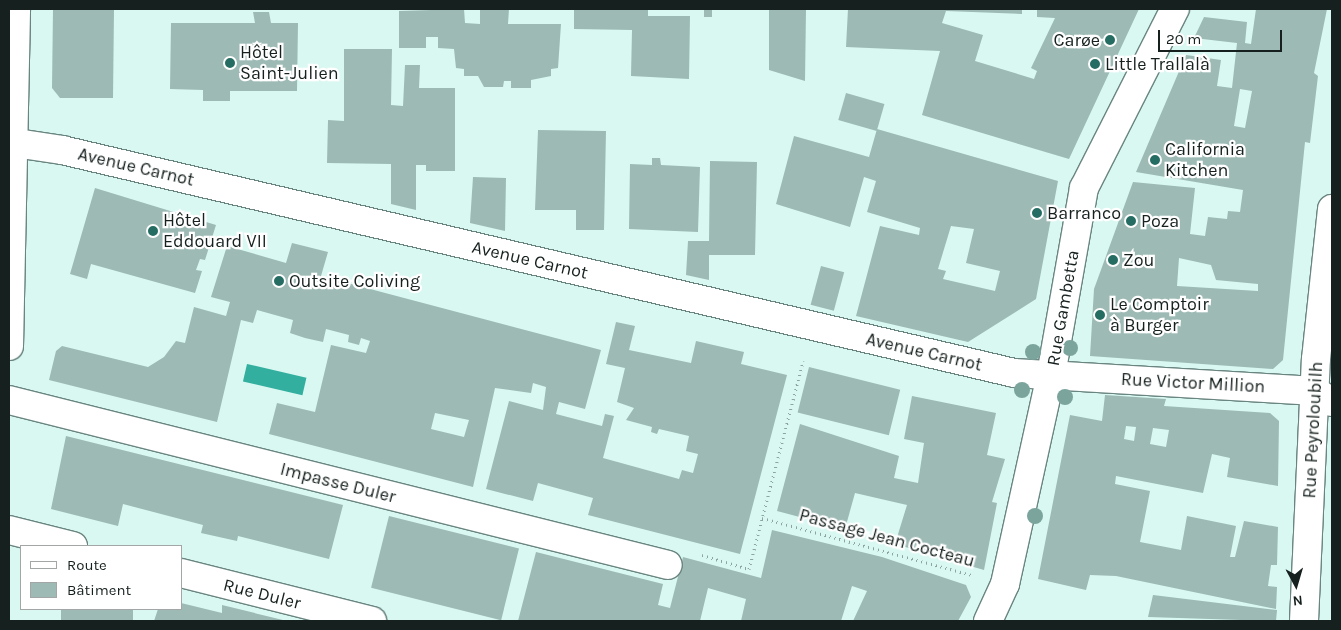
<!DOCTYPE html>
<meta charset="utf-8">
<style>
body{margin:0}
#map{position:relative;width:1341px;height:630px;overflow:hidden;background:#d9f8f2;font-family:Karla,sans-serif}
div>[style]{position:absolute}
.water>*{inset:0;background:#32af9f;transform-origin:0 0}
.building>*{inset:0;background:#9dbab5;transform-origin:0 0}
.path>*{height:3px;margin-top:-1.5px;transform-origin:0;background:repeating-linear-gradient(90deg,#8da4a0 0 1px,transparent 0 5px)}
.roads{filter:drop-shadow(1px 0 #6a8580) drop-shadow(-1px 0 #6a8580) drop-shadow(0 1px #6a8580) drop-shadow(0 -1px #6a8580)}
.street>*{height:28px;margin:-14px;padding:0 14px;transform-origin:14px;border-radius:14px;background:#fff}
.trees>*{width:16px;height:16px;margin:-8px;border-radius:50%;background:#7ba49d}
.dots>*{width:14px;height:14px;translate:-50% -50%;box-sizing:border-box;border:2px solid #fff;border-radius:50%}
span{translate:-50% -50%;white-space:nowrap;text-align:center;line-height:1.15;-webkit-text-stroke:4.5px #fff;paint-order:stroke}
.poi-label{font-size:18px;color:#16211f}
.right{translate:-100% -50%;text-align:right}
.left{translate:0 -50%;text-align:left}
.street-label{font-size:18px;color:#16211f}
.frame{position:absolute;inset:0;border:10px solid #16211f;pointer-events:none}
.legend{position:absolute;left:20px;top:545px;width:162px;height:65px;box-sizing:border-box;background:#fff;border:1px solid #a2a6a5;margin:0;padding:6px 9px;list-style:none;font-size:15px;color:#16211f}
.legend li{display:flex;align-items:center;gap:10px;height:25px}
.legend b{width:25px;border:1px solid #a2a6a5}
.north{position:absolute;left:1271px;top:560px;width:50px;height:50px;-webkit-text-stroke:4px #fff;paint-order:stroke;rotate:174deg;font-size:14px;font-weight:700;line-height:20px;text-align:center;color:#16211f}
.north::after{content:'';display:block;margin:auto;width:18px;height:22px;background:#16211f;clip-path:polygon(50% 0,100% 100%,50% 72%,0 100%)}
.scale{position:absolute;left:1158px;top:30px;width:124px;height:22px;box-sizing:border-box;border:2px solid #16211f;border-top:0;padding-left:6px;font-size:15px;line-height:18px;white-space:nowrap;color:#16211f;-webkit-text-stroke:4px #fff;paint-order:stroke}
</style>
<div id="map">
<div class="water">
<i style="left:247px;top:364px;width:61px;height:18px;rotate:13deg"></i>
</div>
<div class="building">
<i style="clip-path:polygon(53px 9px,114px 9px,113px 98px,60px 98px,52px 88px)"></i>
<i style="clip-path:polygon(464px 9px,465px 23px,480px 24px,480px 9px,509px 9px,508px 24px,561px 24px,558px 68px,551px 69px,551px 76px,531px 80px,531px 88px,511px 88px,511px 81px,504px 81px,503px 87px,484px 87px,478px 76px,464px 76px,464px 69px,456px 68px,454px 49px,438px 48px,438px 37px,426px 37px,426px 48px,399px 48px,399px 11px)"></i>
<i style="clip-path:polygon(574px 9px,648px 9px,648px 16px,690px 16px,689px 79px,631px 76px,632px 30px,574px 29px)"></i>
<i style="left:704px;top:9px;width:8px;height:8px"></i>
<i style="clip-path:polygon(769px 9px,806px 9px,805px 81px,769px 70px)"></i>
<i style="clip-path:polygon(848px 9px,1022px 9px,1022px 14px,946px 11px,942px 23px,983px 35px,975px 61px,1034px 79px,1037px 71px,1031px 68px,1055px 18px,1037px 17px,1037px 9px,1139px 9px,1069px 159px,922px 115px,940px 51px,846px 47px)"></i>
<i style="clip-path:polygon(evenodd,1256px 9px,1327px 9px,1314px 73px,1318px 76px,1310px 143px,1305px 142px,1283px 360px,1273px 369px,1090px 356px,1094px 289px,1133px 182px,1195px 188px,1190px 234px,1205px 236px,1208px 217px,1227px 219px,1228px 211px,1240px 212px,1243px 190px,1136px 172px,1186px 55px,1221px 60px,1217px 86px,1232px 88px,1237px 43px,1194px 38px,1204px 17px,1247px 22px,1245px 43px,1251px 44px,1256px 9px,1240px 89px,1252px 91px,1245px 128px,1234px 126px,1240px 89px,1256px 9px,1179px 258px,1211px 265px,1216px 280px,1258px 284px,1258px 291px,1177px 286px,1179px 258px)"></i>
<i style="clip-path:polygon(253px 12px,269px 12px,271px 23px,298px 23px,297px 91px,230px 91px,230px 101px,203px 101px,203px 90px,170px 89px,171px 23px,255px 23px)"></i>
<i style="clip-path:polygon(344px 49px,392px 49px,391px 105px,403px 106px,405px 65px,420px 65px,419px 88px,455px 88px,455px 171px,426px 171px,426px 165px,416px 165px,416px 210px,391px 204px,391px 164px,327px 163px,328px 120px,344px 121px)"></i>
<i style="left:846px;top:93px;width:40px;height:28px;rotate:16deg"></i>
<i style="clip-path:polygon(evenodd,877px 129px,1058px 181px,1036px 299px,968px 342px,856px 316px,880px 226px,919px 235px,920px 228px,867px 212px,876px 181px,864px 177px,850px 227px,776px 204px,794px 136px,869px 157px,877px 129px,951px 226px,974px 229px,966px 263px,1000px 271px,995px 291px,943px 279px,946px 271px,938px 269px,951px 226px)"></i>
<i style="clip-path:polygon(538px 130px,606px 131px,604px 230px,576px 230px,576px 210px,535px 210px)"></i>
<i style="clip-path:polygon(652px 158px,660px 158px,661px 165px,700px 167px,698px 232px,629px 229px,630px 164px,652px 165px)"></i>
<i style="clip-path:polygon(710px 161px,757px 162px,755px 255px,709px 255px,709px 280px,686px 275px,688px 241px,709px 241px)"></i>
<i style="clip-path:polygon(473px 177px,506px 178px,505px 231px,470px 223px)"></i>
<i style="clip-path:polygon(95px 188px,216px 225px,205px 260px,200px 259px,196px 270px,202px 271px,195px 293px,91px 264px,87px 279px,70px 274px)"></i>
<i style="clip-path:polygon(evenodd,292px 243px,328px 252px,321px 276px,601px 350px,585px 409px,559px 402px,556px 414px,602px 426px,605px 414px,614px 416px,603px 458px,661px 474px,679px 479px,682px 470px,693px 473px,698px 454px,686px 451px,689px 436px,659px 429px,657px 434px,651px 432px,652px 427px,626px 420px,634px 408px,617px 402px,625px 368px,606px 364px,616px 322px,635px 326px,629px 350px,691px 363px,696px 341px,744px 352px,741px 364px,787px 375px,740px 554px,588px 515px,593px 498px,538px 483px,533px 501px,486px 489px,509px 401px,543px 410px,546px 387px,533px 383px,531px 393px,495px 388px,473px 487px,269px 434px,277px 403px,315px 412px,331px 345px,366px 353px,370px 341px,361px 338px,359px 345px,348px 342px,349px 335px,326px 329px,323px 342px,305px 338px,290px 333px,293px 320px,257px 310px,253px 323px,241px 320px,217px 422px,49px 380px,56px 351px,62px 346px,148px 367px,164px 357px,176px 341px,185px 343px,194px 307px,226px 316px,230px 302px,211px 297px,227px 246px,286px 263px,292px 243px,435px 413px,469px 420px,464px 437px,431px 429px,435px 413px)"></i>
<i style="left:821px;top:266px;width:24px;height:40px;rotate:15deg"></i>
<i style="left:809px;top:367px;width:94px;height:47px;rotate:14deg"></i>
<i style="clip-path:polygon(evenodd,1105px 395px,1166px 399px,1164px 406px,1270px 413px,1279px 421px,1278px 486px,1227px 477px,1230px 458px,1212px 454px,1203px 493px,1116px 476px,1115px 484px,1150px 491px,1140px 542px,1181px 550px,1187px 516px,1236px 526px,1230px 557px,1235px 557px,1244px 521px,1278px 527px,1277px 565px,1271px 565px,1268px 586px,1277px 587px,1276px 609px,1116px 576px,1090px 575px,1086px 590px,1038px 579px,1070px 415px,1102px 421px,1105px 395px,1126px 426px,1136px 427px,1134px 441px,1124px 439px,1126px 426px,1105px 395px,1153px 428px,1169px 430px,1166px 447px,1150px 444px,1153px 428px)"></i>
<i style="clip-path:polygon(912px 396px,996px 413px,987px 455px,1005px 459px,992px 502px,997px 503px,984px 570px,895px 544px,907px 505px,855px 493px,845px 529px,777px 511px,800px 424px,899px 456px,894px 478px,918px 483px,924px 443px,904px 439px)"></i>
<i style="clip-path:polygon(66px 436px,343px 505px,329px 559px,238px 536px,237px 541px,201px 533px,203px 525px,123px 504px,118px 526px,51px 509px)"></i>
<i style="left:389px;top:516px;width:134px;height:74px;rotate:14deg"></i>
<i style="clip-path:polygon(772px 530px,882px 557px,966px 585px,971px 597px,958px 621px,853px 621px,867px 591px,852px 586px,841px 621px,741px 621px,746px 599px,708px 588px,700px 621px,518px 621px,536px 552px,663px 584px,658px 605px,670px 608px,683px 557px,761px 578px)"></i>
<i style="clip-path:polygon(1153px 595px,1277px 610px,1276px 621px,1148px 617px)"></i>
<i style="clip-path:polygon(181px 603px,222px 613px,222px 605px,287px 621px,154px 621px,158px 609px,181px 609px)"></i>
<i style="left:61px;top:609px;width:72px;height:12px"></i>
</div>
<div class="path">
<i style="left:762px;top:518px;width:218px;rotate:15.2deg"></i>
<i style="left:702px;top:555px;width:49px;rotate:16.6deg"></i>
<i style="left:749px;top:569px;width:215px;rotate:-75.4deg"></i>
</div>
<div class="roads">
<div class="street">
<i style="left:9px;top:142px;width:54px;rotate:8.6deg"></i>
<i style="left:62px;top:150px;width:978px;rotate:13.18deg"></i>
<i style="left:1014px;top:373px;width:302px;rotate:3.4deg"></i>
<i style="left:1315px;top:391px;width:20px;rotate:33deg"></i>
<i style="left:9px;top:346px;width:337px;rotate:-88.8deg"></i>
<i style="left:9px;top:400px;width:679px;rotate:14.06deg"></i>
<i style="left:9px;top:530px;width:66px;rotate:14deg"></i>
<i style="left:181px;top:573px;width:197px;rotate:14.1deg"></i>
<i style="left:988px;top:621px;width:41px;rotate:-65.3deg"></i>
<i style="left:1005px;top:584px;width:214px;rotate:-77.6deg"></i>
<i style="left:1051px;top:375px;width:190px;rotate:-80deg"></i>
<i style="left:1084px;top:188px;width:201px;rotate:-63.1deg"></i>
<i style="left:1304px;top:621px;width:262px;rotate:-87.4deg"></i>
<i style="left:1316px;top:359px;width:151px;rotate:-83.9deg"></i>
</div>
</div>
<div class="trees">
<i style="left:1070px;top:348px"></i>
<i style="left:1033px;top:352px"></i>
<i style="left:1022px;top:390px"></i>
<i style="left:1065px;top:397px"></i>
<i style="left:1035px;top:516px"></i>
</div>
<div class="dots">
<i style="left:1110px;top:40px;background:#256d63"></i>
<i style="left:230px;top:63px;background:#256d63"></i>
<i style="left:1095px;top:64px;background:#256d63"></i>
<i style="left:1155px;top:160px;background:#256d63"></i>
<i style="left:1037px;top:213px;background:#256d63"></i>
<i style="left:1131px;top:221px;background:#256d63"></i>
<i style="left:153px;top:231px;background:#256d63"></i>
<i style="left:1113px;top:260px;background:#256d63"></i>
<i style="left:279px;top:281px;background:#256d63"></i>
<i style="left:1100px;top:315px;background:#256d63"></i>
</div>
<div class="poi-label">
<span class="right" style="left:1100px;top:40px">Carøe</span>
<span class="left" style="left:240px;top:63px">Hôtel<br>Saint-Julien</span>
<span class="left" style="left:1105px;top:64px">Little Trallalà</span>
<span class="left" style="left:1165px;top:160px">California<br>Kitchen</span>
<span class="left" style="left:1047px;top:213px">Barranco</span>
<span class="left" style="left:163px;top:231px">Hôtel<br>Eddouard VII</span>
<span class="left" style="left:1141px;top:221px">Poza</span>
<span class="left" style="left:1123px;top:260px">Zou</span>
<span class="left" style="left:289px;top:281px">Outsite Coliving</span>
<span class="left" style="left:1110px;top:315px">Le Comptoir<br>à Burger</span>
</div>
<div class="street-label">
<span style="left:136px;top:167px;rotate:13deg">Avenue Carnot</span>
<span style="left:530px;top:260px;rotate:13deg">Avenue Carnot</span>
<span style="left:1063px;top:308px;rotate:-80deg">Rue Gambetta</span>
<span style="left:924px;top:352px;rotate:13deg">Avenue Carnot</span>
<span style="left:1193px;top:383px;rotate:3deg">Rue Victor Million</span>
<span style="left:1313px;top:430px;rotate:-87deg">Rue Peyroloubilh</span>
<span style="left:338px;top:483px;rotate:14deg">Impasse Duler</span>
<span style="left:887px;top:538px;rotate:15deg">Passage Jean Cocteau</span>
<span style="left:262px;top:594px;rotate:14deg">Rue Duler</span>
</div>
<div class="frame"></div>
<ul class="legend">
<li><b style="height:6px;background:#fff"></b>Route</li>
<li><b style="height:14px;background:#9dbab5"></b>Bâtiment</li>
</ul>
<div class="north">N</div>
<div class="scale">20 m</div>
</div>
